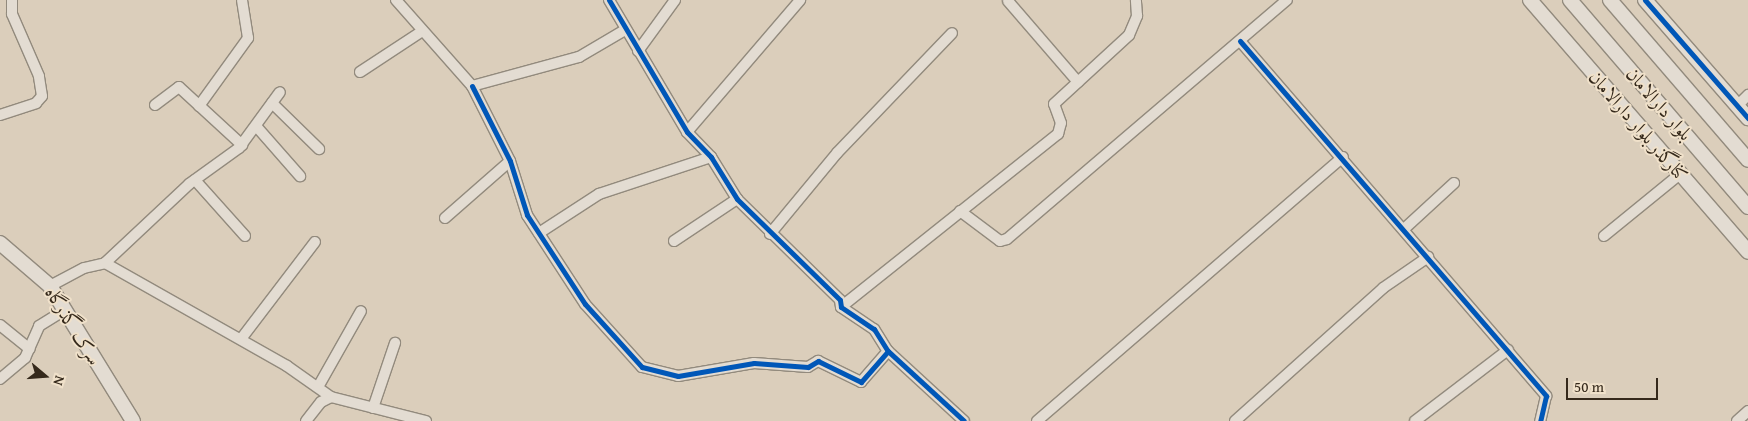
<!DOCTYPE html>
<meta charset="utf-8">
<style>
body{margin:0}
#map{position:relative;width:1748px;height:421px;overflow:hidden;background:#dbcebb;font-family:"Gentium Book Plus",Amiri,serif}
div>[style]{position:absolute}
.roads{filter:drop-shadow(1px 0 #928a7d) drop-shadow(-1px 0 #928a7d) drop-shadow(0 1px #928a7d) drop-shadow(0 -1px #928a7d)}
.street>*{height:10px;margin:-5px;padding:0 5px;transform-origin:5px;border-radius:5px;background:#e3dcd2}
.secondary>*{height:14px;margin:-7px;padding:0 7px;transform-origin:7px;border-radius:7px;background:#e3dcd2}
.cycleway>*{height:5px;margin:-2.5px;padding:0 2.5px;transform-origin:2.5px;border-radius:2.5px;background:#0057b8}
span{translate:-50% -50%;white-space:nowrap;text-align:center;line-height:1.15;-webkit-text-stroke:4px #f0e1ca;paint-order:stroke}
.street-label{font-size:19px;color:#35291b}
.north{position:absolute;left:20px;top:351px;width:50px;height:50px;-webkit-text-stroke:4px #f0e1ca;paint-order:stroke;rotate:108deg;font-size:14px;font-weight:700;line-height:20px;text-align:center;color:#35291b}
.north::after{content:'';display:block;margin:auto;width:18px;height:22px;background:#35291b;clip-path:polygon(50% 0,100% 100%,50% 72%,0 100%)}
.scale{position:absolute;left:1566px;top:378px;width:92px;height:22px;box-sizing:border-box;border:2px solid #35291b;border-top:0;padding-left:6px;font-size:15px;line-height:18px;white-space:nowrap;color:#35291b;-webkit-text-stroke:4px #f0e1ca;paint-order:stroke}
</style>
<div id="map">
<div class="roads">
<div class="street">
<i style="left:396px;top:0;width:115px;rotate:48.5deg"></i>
<i style="left:472px;top:86px;width:111px;rotate:-15.2deg"></i>
<i style="left:579px;top:57px;width:53px;rotate:-30.4deg"></i>
<i style="left:609px;top:0;width:153px;rotate:59.4deg"></i>
<i style="left:687px;top:132px;width:35px;rotate:46deg"></i>
<i style="left:711px;top:157px;width:49px;rotate:58.2deg"></i>
<i style="left:737px;top:199px;width:144px;rotate:44.4deg"></i>
<i style="left:840px;top:300px;width:7px;rotate:82deg"></i>
<i style="left:841px;top:307px;width:40px;rotate:34deg"></i>
<i style="left:874px;top:329px;width:26px;rotate:58deg"></i>
<i style="left:888px;top:351px;width:103px;rotate:42.6deg"></i>
<i style="left:1008px;top:1px;width:107px;rotate:49.2deg"></i>
<i style="left:1240px;top:41px;width:469px;rotate:49.2deg"></i>
<i style="left:1546px;top:396px;width:26px;rotate:103deg"></i>
<i style="left:638px;top:51px;width:63px;rotate:-54deg"></i>
<i style="left:360px;top:72px;width:73px;rotate:-33.3deg"></i>
<i style="left:472px;top:86px;width:84px;rotate:63.1deg"></i>
<i style="left:510px;top:161px;width:57px;rotate:72.5deg"></i>
<i style="left:527px;top:215px;width:106px;rotate:56.9deg"></i>
<i style="left:585px;top:304px;width:85px;rotate:47.9deg"></i>
<i style="left:642px;top:367px;width:37px;rotate:14deg"></i>
<i style="left:678px;top:376px;width:77px;rotate:-9.7deg"></i>
<i style="left:754px;top:363px;width:54px;rotate:4.2deg"></i>
<i style="left:808px;top:367px;width:12px;rotate:-31deg"></i>
<i style="left:818px;top:361px;width:48px;rotate:26deg"></i>
<i style="left:861px;top:382px;width:41px;rotate:-48.9deg"></i>
<i style="left:272px;top:103px;width:66px;rotate:44.4deg"></i>
<i style="left:155px;top:105px;width:30px;rotate:-37deg"></i>
<i style="left:179px;top:87px;width:86px;rotate:42.6deg"></i>
<i style="left:199px;top:106px;width:84px;rotate:-54.2deg"></i>
<i style="left:248px;top:38px;width:38px;rotate:-99deg"></i>
<i style="left:1737px;top:106px;width:16px;rotate:-45deg"></i>
<i style="left:0;top:115px;width:38px;rotate:-18deg"></i>
<i style="left:36px;top:103px;width:9px;rotate:-49deg"></i>
<i style="left:42px;top:96px;width:20px;rotate:-99deg"></i>
<i style="left:39px;top:76px;width:68px;rotate:-113.5deg"></i>
<i style="left:12px;top:14px;width:14px;rotate:-90deg"></i>
<i style="left:256px;top:126px;width:67px;rotate:48.7deg"></i>
<i style="left:687px;top:132px;width:174px;rotate:-49.4deg"></i>
<i style="left:195px;top:180px;width:75px;rotate:48.2deg"></i>
<i style="left:960px;top:211px;width:50px;rotate:36.9deg"></i>
<i style="left:1000px;top:241px;width:7px;rotate:-16deg"></i>
<i style="left:1007px;top:239px;width:368px;rotate:-40.5deg"></i>
<i style="left:445px;top:218px;width:86px;rotate:-41.2deg"></i>
<i style="left:1404px;top:229px;width:68px;rotate:-42.6deg"></i>
<i style="left:539px;top:233px;width:72px;rotate:-33deg"></i>
<i style="left:599px;top:194px;width:118px;rotate:-18.3deg"></i>
<i style="left:770px;top:234px;width:105px;rotate:-50.4deg"></i>
<i style="left:837px;top:153px;width:166px;rotate:-46.2deg"></i>
<i style="left:1604px;top:236px;width:98px;rotate:-39.2deg"></i>
<i style="left:674px;top:241px;width:76px;rotate:-33.7deg"></i>
<i style="left:105px;top:263px;width:209px;rotate:29.5deg"></i>
<i style="left:287px;top:366px;width:54px;rotate:35.2deg"></i>
<i style="left:50px;top:286px;width:38px;rotate:-28deg"></i>
<i style="left:84px;top:268px;width:22px;rotate:-13deg"></i>
<i style="left:105px;top:263px;width:115px;rotate:-43.2deg"></i>
<i style="left:189px;top:184px;width:62px;rotate:-35.8deg"></i>
<i style="left:239px;top:148px;width:69px;rotate:-53.8deg"></i>
<i style="left:841px;top:307px;width:278px;rotate:-38.6deg"></i>
<i style="left:1058px;top:134px;width:11px;rotate:-75deg"></i>
<i style="left:1061px;top:123px;width:20px;rotate:-110deg"></i>
<i style="left:1054px;top:104px;width:102px;rotate:-42.6deg"></i>
<i style="left:1129px;top:35px;width:21px;rotate:-67deg"></i>
<i style="left:1137px;top:16px;width:16px;rotate:-94deg"></i>
<i style="left:0;top:325px;width:38px;rotate:39deg"></i>
<i style="left:241px;top:339px;width:122px;rotate:-52.7deg"></i>
<i style="left:0;top:379px;width:33px;rotate:-40deg"></i>
<i style="left:25px;top:358px;width:35px;rotate:-66deg"></i>
<i style="left:39px;top:326px;width:28px;rotate:-32deg"></i>
<i style="left:318px;top:387px;width:87px;rotate:-60.5deg"></i>
<i style="left:373px;top:408px;width:69px;rotate:-71.3deg"></i>
<i style="left:306px;top:421px;width:24px;rotate:-52deg"></i>
<i style="left:321px;top:402px;width:11px;rotate:-27deg"></i>
<i style="left:331px;top:397px;width:98px;rotate:14.2deg"></i>
<i style="left:1037px;top:421px;width:404px;rotate:-40.8deg"></i>
<i style="left:1235px;top:421px;width:199px;rotate:-41.9deg"></i>
<i style="left:1383px;top:288px;width:55px;rotate:-34.6deg"></i>
<i style="left:1415px;top:421px;width:117px;rotate:-37.4deg"></i>
<i style="left:1737px;top:421px;width:15px;rotate:-42deg"></i>
</div>
<div class="secondary">
<i style="left:1530px;top:0;width:333px;rotate:49.1deg"></i>
<i style="left:1570px;top:0;width:273px;rotate:49.3deg"></i>
<i style="left:1610px;top:0;width:211px;rotate:49.2deg"></i>
<i style="left:1645px;top:0;width:157px;rotate:48.9deg"></i>
<i style="left:0;top:243px;width:66px;rotate:40.7deg"></i>
<i style="left:50px;top:286px;width:158px;rotate:58.4deg"></i>
</div>
</div>
<div class="cycleway">
<i style="left:609px;top:0;width:153px;rotate:59.4deg"></i>
<i style="left:687px;top:132px;width:35px;rotate:46deg"></i>
<i style="left:711px;top:157px;width:49px;rotate:58.2deg"></i>
<i style="left:737px;top:199px;width:144px;rotate:44.4deg"></i>
<i style="left:840px;top:300px;width:7px;rotate:82deg"></i>
<i style="left:841px;top:307px;width:40px;rotate:34deg"></i>
<i style="left:874px;top:329px;width:26px;rotate:58deg"></i>
<i style="left:888px;top:351px;width:103px;rotate:42.6deg"></i>
<i style="left:1645px;top:0;width:157px;rotate:48.9deg"></i>
<i style="left:1240px;top:41px;width:469px;rotate:49.2deg"></i>
<i style="left:1546px;top:396px;width:26px;rotate:103deg"></i>
<i style="left:472px;top:86px;width:84px;rotate:63.1deg"></i>
<i style="left:510px;top:161px;width:57px;rotate:72.5deg"></i>
<i style="left:527px;top:215px;width:106px;rotate:56.9deg"></i>
<i style="left:585px;top:304px;width:85px;rotate:47.9deg"></i>
<i style="left:642px;top:367px;width:37px;rotate:14deg"></i>
<i style="left:678px;top:376px;width:77px;rotate:-9.7deg"></i>
<i style="left:754px;top:363px;width:54px;rotate:4.2deg"></i>
<i style="left:808px;top:367px;width:12px;rotate:-31deg"></i>
<i style="left:818px;top:361px;width:48px;rotate:26deg"></i>
<i style="left:861px;top:382px;width:41px;rotate:-48.9deg"></i>
</div>
<div class="street-label">
<span style="left:1659px;top:104px;rotate:49deg">بلوار دارالامان</span>
<span style="left:1638px;top:126px;rotate:49deg">کنارگذر بلوار دارالامان</span>
<span style="left:73px;top:326px;rotate:58deg">سرک گذرگاه</span>
</div>
<div class="north">N</div>
<div class="scale">50 m</div>
</div>
